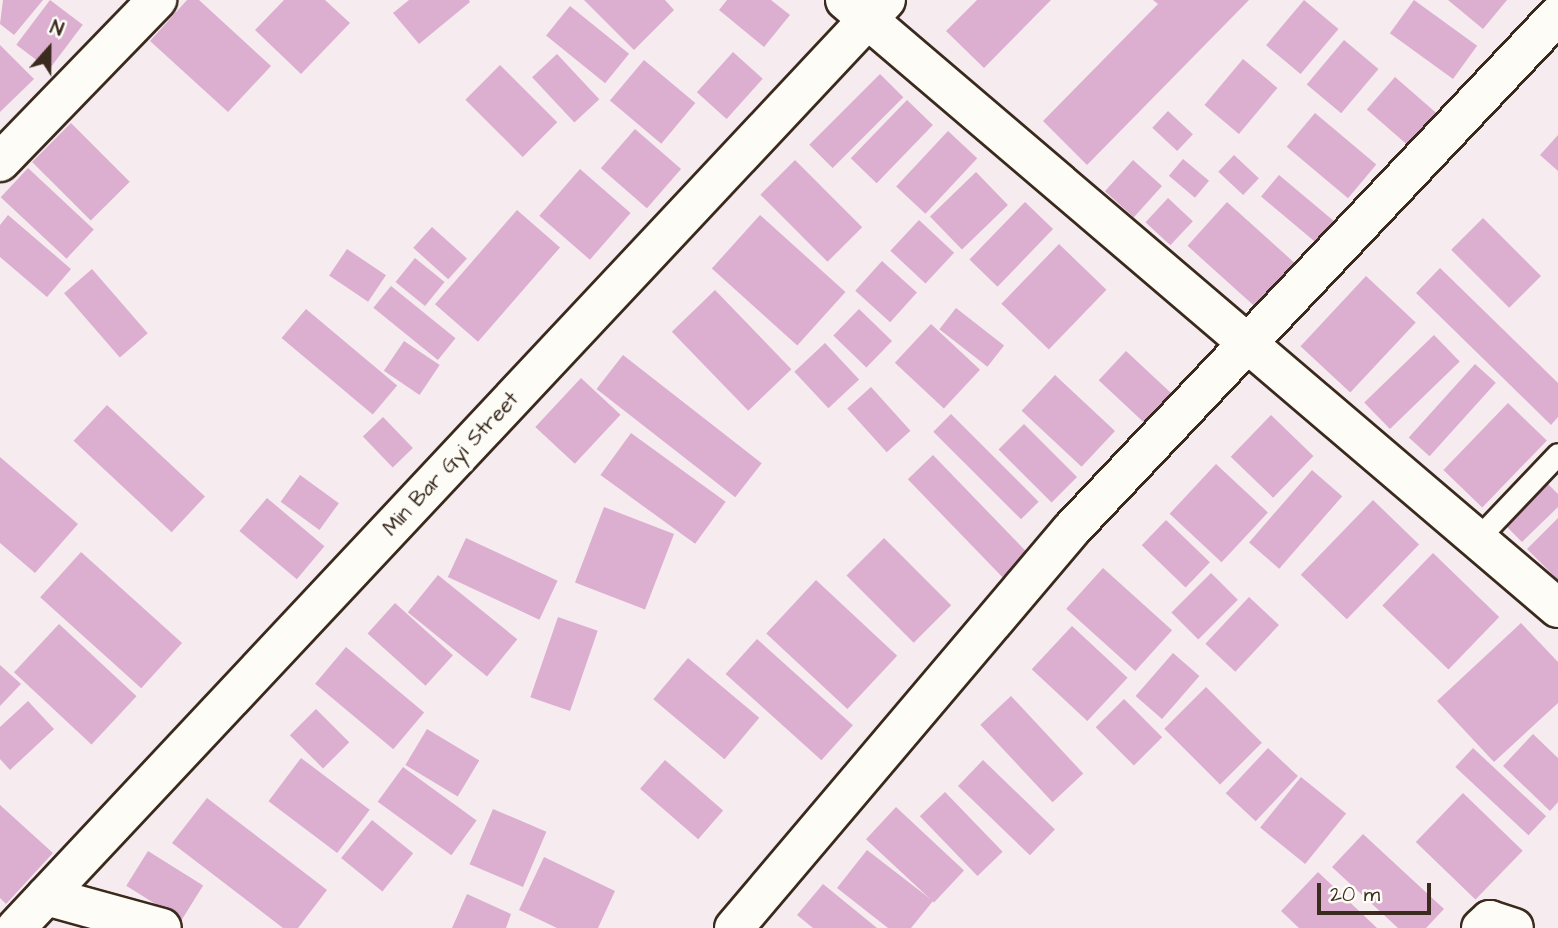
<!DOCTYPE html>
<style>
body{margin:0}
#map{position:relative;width:1558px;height:928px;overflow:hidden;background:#f6ecef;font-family:"Architects Daughter",sans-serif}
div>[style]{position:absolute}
.building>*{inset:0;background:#dcaed0;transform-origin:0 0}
.roads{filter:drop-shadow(2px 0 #3b2a1e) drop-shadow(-2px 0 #3b2a1e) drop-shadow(0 2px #3b2a1e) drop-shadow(0 -2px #3b2a1e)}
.service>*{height:21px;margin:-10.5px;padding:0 10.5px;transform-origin:10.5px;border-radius:10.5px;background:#fdfcf7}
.minor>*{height:38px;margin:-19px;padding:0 19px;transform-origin:19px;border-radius:19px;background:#fdfcf7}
span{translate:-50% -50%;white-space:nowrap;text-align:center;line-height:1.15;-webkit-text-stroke:7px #fdfcf7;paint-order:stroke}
.street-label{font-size:21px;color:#3b2a1e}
.north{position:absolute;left:14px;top:14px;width:70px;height:70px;-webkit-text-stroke:5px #fdfcf7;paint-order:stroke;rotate:21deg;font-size:19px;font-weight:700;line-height:28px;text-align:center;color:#3b2a1e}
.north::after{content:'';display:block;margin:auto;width:24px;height:32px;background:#3b2a1e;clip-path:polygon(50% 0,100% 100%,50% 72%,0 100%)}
.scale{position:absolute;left:1317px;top:883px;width:114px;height:32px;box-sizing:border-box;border:4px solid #3b2a1e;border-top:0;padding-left:9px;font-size:21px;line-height:24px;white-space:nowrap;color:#3b2a1e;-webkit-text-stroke:5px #fdfcf7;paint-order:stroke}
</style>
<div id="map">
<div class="building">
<i style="clip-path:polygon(3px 0,43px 0,14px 35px,0 24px)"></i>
<i style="left:50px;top:0;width:41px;height:56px;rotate:37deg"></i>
<i style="clip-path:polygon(187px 0,199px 0,271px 66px,228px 112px,150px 41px)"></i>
<i style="clip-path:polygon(284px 0,325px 0,350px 23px,301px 74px,255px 30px)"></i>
<i style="clip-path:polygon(409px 0,469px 0,470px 2px,419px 44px,393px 13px)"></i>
<i style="clip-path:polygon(584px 0,665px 0,674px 10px,634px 50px)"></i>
<i style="clip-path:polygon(727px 0,771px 0,790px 15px,764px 47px,719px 10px)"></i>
<i style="clip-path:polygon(977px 0,1051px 0,984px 68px,946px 31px)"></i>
<i style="clip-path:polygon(1153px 0,1249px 0,1087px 165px,1043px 121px,1158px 4px)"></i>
<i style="left:1304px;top:0;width:45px;height:59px;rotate:40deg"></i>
<i style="left:1414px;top:0;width:78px;height:41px;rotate:36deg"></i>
<i style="clip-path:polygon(1448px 0,1507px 0,1483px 29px)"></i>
<i style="left:570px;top:6px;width:76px;height:38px;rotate:39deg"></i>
<i style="left:1344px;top:40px;width:45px;height:58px;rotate:40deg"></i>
<i style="clip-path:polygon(0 45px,34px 79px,0 112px)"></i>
<i style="left:733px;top:52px;width:40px;height:54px;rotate:42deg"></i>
<i style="left:557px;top:54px;width:62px;height:34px;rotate:47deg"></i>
<i style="left:1243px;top:59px;width:45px;height:60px;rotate:40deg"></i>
<i style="left:644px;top:60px;width:67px;height:53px;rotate:40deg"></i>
<i style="left:500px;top:65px;width:81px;height:49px;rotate:45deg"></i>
<i style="left:880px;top:74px;width:33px;height:100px;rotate:45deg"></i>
<i style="left:1395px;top:77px;width:62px;height:43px;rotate:41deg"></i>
<i style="left:907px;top:100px;width:36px;height:81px;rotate:44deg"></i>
<i style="left:1168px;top:111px;width:34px;height:23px;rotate:43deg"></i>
<i style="left:1315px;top:113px;width:80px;height:44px;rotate:40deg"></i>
<i style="left:71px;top:123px;width:83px;height:55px;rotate:45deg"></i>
<i style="left:635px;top:129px;width:61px;height:52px;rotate:41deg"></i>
<i style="left:948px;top:131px;width:40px;height:76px;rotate:43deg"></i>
<i style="clip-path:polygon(1558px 135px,1558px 171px,1540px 155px)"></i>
<i style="left:1234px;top:155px;width:34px;height:23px;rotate:43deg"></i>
<i style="left:1183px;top:159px;width:34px;height:22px;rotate:40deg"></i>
<i style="left:795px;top:160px;width:95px;height:49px;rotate:45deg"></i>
<i style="left:1133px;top:160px;width:39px;height:42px;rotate:42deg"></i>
<i style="left:28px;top:168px;width:90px;height:40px;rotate:43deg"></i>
<i style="left:580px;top:169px;width:67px;height:62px;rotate:41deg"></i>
<i style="left:976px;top:172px;width:46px;height:64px;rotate:46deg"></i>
<i style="left:1279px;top:175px;width:79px;height:28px;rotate:40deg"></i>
<i style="left:1168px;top:198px;width:34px;height:33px;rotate:43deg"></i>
<i style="left:1025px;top:202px;width:39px;height:80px;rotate:44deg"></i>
<i style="left:1227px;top:202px;width:91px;height:59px;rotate:42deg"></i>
<i style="left:517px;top:210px;width:57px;height:125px;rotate:41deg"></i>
<i style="clip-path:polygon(8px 215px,71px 269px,47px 297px,0 257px,0 225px)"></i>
<i style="left:760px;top:215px;width:115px;height:72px;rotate:42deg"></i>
<i style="left:1483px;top:218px;width:82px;height:45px;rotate:45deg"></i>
<i style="left:919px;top:220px;width:48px;height:42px;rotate:43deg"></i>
<i style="left:432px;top:227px;width:47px;height:28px;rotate:42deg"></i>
<i style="left:1059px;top:244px;width:66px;height:83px;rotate:44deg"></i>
<i style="left:347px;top:249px;width:47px;height:32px;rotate:34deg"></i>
<i style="left:415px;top:258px;width:38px;height:31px;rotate:39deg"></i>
<i style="left:882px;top:261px;width:47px;height:40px;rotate:42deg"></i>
<i style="clip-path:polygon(1440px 268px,1558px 383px,1558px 417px,1551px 425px,1416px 293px)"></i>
<i style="left:92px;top:269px;width:85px;height:37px;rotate:49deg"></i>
<i style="left:1366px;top:276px;width:68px;height:96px;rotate:43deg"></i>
<i style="left:391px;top:286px;width:83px;height:28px;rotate:39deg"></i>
<i style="left:715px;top:290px;width:110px;height:60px;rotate:46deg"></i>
<i style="left:956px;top:308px;width:61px;height:27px;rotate:38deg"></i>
<i style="left:306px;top:309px;width:119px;height:38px;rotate:40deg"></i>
<i style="left:859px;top:309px;width:46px;height:37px;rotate:44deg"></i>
<i style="left:931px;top:324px;width:67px;height:53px;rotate:43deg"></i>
<i style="left:1434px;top:335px;width:37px;height:97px;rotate:46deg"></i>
<i style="left:404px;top:341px;width:43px;height:36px;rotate:34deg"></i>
<i style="left:825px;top:343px;width:50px;height:42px;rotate:47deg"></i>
<i style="left:1126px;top:351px;width:67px;height:40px;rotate:43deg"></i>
<i style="left:623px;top:355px;width:176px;height:43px;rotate:38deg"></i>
<i style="left:1475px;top:364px;width:28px;height:99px;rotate:42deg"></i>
<i style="left:1055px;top:375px;width:82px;height:49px;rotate:43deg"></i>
<i style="left:581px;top:378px;width:54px;height:67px;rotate:43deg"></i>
<i style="left:871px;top:387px;width:59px;height:32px;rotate:48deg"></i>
<i style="left:1508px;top:403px;width:54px;height:93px;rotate:44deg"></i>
<i style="left:107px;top:405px;width:134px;height:49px;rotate:43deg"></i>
<i style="left:951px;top:414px;width:124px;height:25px;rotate:45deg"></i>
<i style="left:1271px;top:415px;width:59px;height:58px;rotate:44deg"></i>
<i style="left:383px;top:417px;width:43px;height:28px;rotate:46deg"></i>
<i style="left:1024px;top:424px;width:75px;height:36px;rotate:45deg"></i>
<i style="left:631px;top:433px;width:117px;height:52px;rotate:36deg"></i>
<i style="left:933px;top:455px;width:137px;height:35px;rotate:46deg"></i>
<i style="clip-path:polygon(0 457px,78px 524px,35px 573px,0 543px)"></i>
<i style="left:1216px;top:464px;width:71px;height:68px;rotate:43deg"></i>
<i style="left:1312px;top:470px;width:40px;height:96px;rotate:41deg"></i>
<i style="left:300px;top:475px;width:48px;height:33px;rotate:36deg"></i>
<i style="clip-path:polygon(1546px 482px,1558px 494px,1558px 507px,1522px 542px,1504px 524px)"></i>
<i style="left:267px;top:498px;width:75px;height:43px;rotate:40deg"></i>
<i style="left:1373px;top:500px;width:64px;height:104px;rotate:44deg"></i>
<i style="left:604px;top:507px;width:75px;height:81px;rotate:21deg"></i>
<i style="clip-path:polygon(1558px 518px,1558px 580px,1527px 549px)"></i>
<i style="left:1166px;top:520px;width:61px;height:35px;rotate:44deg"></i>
<i style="left:466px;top:538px;width:101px;height:43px;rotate:25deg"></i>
<i style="left:884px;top:538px;width:95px;height:53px;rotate:45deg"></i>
<i style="left:81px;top:552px;width:136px;height:61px;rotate:42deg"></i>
<i style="left:1433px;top:553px;width:92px;height:73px;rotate:44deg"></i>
<i style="left:1103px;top:568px;width:93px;height:55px;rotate:42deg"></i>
<i style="left:1211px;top:573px;width:38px;height:56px;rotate:45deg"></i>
<i style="left:438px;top:575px;width:102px;height:48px;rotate:39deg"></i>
<i style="left:816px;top:580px;width:111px;height:73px;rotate:43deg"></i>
<i style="left:1249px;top:597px;width:41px;height:64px;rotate:43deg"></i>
<i style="left:395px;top:603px;width:78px;height:41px;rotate:42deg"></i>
<i style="left:558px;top:617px;width:42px;height:85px;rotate:19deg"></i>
<i style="clip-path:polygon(1521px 623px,1558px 662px,1558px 703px,1494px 762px,1437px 701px)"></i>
<i style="left:59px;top:624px;width:106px;height:66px;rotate:43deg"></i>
<i style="left:1072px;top:626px;width:76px;height:59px;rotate:43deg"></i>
<i style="left:757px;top:639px;width:129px;height:47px;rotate:42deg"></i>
<i style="left:346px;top:647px;width:102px;height:48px;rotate:40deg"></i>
<i style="left:1173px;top:653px;width:35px;height:57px;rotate:41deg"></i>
<i style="left:688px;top:658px;width:93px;height:54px;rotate:40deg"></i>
<i style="clip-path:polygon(0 665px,21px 684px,0 706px)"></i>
<i style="left:1206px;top:687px;width:79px;height:59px;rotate:45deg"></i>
<i style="left:1011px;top:696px;width:106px;height:42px;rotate:47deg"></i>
<i style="left:1124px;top:699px;width:54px;height:40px;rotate:45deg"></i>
<i style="clip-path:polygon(28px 701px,54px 729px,10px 770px,0 759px,0 727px)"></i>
<i style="left:316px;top:709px;width:47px;height:37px;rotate:45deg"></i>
<i style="left:427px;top:729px;width:61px;height:42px;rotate:31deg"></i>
<i style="clip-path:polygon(1533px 734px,1558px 758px,1558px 802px,1550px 811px,1503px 766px)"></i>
<i style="left:1268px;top:748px;width:41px;height:62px;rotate:43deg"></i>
<i style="left:1473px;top:748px;width:100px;height:26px;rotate:43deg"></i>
<i style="left:301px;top:758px;width:86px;height:54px;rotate:37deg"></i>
<i style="left:665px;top:760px;width:77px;height:38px;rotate:41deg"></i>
<i style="left:983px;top:760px;width:100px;height:36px;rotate:44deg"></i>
<i style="left:403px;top:767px;width:91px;height:43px;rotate:36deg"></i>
<i style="left:1301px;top:777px;width:58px;height:65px;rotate:39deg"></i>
<i style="left:945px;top:792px;width:83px;height:35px;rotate:46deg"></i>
<i style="left:1463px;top:793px;width:83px;height:68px;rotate:44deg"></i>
<i style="clip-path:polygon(207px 798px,327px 890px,298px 928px,283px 928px,172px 843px)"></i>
<i style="clip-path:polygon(0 805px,53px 853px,6px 904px,0 898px)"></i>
<i style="left:896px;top:807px;width:93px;height:44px;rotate:43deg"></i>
<i style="left:493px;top:809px;width:58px;height:60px;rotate:23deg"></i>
<i style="left:372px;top:820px;width:53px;height:49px;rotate:39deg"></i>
<i style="clip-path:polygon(1363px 834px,1444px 909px,1426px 928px,1398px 928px,1332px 867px)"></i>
<i style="clip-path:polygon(867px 850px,933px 901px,911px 928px,888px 928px,837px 888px)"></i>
<i style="left:148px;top:851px;width:65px;height:41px;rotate:32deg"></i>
<i style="clip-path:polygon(544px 857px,615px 891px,598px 928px,557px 928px,519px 910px)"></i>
<i style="clip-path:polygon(1318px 872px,1377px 928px,1299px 928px,1281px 911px)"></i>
<i style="clip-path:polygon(823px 884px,877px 928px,813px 928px,797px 915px)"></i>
<i style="clip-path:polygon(467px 894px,511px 914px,506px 928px,452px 928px)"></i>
</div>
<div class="roads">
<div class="service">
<i style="left:1477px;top:539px;width:117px;rotate:-46.4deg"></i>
</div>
<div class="minor">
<i style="left:845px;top:0;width:937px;rotate:40.46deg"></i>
<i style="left:0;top:162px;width:226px;rotate:-45.9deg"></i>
<i style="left:46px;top:896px;width:120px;rotate:15.4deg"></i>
<i style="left:16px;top:928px;width:1272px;rotate:-46.85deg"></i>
<i style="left:734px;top:928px;width:522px;rotate:-49.74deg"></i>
<i style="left:1071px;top:530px;width:709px;rotate:-46.6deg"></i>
<i style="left:1481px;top:928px;width:12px;rotate:-42deg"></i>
<i style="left:1490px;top:920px;width:25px;rotate:18deg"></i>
</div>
</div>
<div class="street-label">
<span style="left:451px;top:464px;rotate:-47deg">Min Bar Gyi Street</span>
</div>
<div class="north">N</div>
<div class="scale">20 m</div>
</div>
